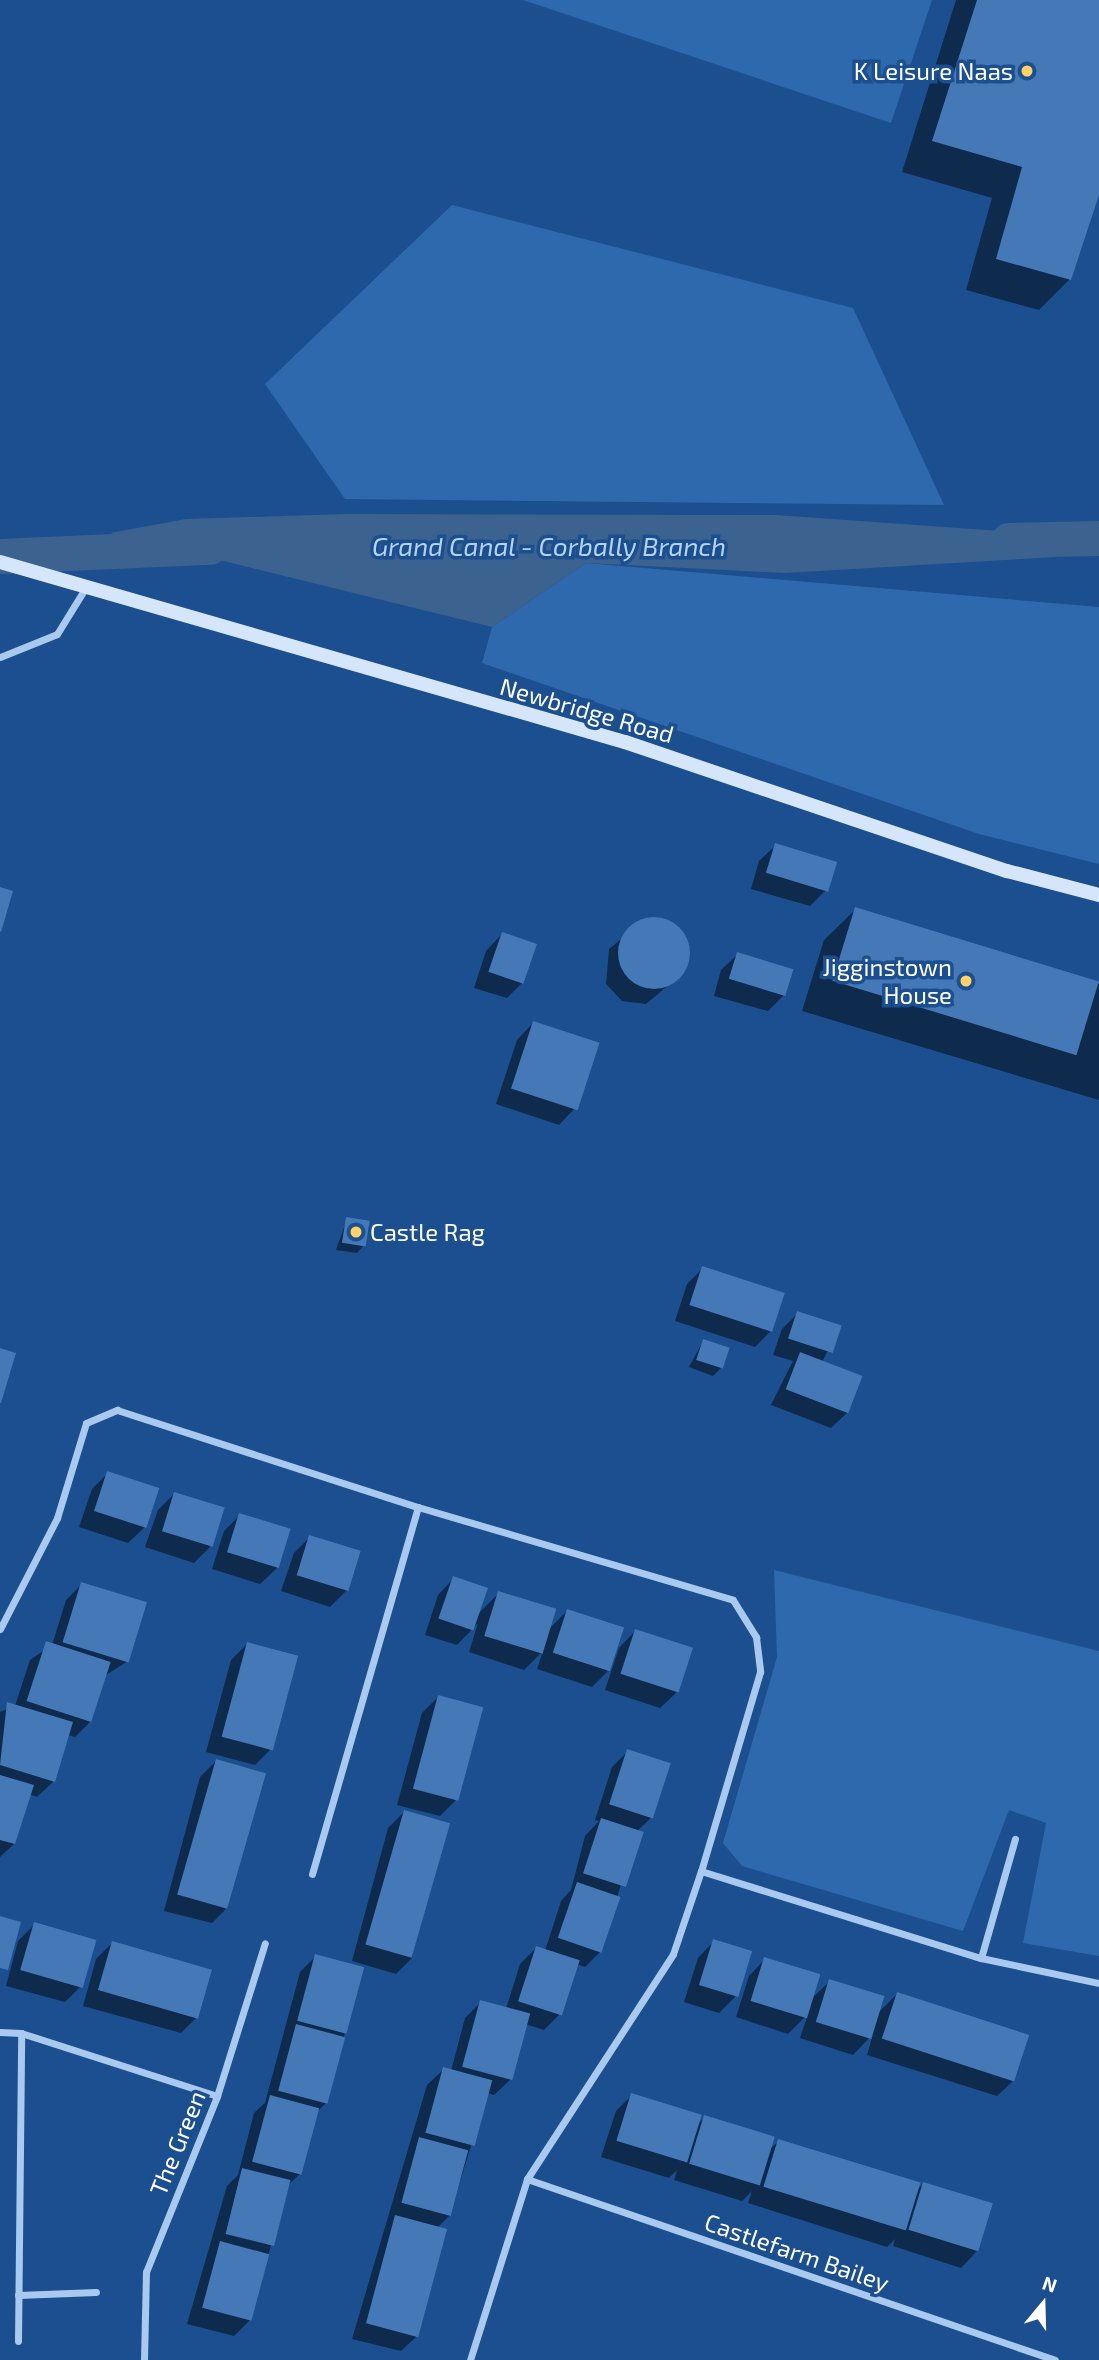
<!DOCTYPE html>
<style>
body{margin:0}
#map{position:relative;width:1099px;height:2360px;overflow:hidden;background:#1b4f8f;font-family:"Exo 2",sans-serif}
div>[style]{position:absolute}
.green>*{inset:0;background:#2e69ad}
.water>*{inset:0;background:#3c6290}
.shadow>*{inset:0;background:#0007}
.canal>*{height:35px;margin:-17.5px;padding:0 17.5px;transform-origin:17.5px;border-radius:17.5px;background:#3c6290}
.building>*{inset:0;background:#4478b7;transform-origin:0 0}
.round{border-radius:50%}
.minor>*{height:7px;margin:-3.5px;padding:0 3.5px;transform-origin:3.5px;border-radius:3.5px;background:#a9c9ee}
.secondary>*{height:14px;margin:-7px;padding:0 7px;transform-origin:7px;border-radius:7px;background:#d6e6fa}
.dots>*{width:19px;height:19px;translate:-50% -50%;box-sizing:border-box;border:4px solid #1b4f8f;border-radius:50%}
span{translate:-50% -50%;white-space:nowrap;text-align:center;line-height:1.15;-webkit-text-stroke:7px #1b4f8f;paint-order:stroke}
.poi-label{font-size:24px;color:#fff}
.right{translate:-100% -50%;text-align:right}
.left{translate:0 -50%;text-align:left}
.street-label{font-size:24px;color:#fff}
.water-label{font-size:26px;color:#b5d3f5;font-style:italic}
.north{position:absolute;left:1008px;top:2269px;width:70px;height:70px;-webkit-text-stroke:5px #1b4f8f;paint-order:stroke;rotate:19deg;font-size:19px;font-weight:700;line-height:28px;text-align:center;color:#fff}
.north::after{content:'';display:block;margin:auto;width:24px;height:32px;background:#fff;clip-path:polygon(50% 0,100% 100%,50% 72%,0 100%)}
</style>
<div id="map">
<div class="green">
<i style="clip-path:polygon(523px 0,932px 0,891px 123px)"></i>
<i style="clip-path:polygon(452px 205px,853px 308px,944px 505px,345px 499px,265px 384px)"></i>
<i style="clip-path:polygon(586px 563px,1099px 607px,1099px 864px,979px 834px,482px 663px,492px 627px)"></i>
<i style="clip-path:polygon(774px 1570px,1099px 1651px,1099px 1956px,1023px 1943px,1046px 1823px,1009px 1810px,963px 1931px,742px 1866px,723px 1843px,777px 1657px)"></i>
</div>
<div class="water">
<i style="clip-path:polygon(347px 514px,775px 515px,1056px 535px,1056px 557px,785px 573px,586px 563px,492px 627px,110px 533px,186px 519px)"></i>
</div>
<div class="shadow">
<i style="clip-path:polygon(956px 0,1099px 0,1099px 190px,1070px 279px,1039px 310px,966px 290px,992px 198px,902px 172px)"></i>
<i style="clip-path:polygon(776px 845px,826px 890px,810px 906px,751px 889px,759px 861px)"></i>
<i style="clip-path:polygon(856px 909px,1099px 984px,1099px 1100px,802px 1011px,824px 940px)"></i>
<i style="clip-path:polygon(646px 919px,669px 921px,686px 938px,683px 973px,646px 1004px,622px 1001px,606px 984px,609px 949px)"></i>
<i style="clip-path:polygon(502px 934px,523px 982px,507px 998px,474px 988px,486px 951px)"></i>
<i style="clip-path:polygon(738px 954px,784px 995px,768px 1011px,714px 996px,721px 970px)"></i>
<i style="clip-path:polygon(533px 1023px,575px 1108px,559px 1125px,496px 1104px,517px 1040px)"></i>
<i style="clip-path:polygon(347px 1219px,364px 1245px,357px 1253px,336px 1250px)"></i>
<i style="clip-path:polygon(703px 1268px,771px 1331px,755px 1347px,675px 1321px,687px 1284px)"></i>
<i style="clip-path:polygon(798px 1313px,840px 1327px,822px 1362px,848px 1412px,831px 1428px,771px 1405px,793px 1361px,773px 1355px,782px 1329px)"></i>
<i style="clip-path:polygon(703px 1341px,721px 1368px,713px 1376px,689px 1367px)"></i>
<i style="clip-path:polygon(108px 1473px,145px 1527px,128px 1543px,79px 1527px,92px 1489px)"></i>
<i style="clip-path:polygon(174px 1494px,210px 1547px,194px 1563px,145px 1547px,158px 1510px)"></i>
<i style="clip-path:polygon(240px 1515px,277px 1568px,260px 1584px,212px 1569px,224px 1531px)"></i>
<i style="clip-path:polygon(310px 1537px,347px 1590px,330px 1607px,281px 1591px,294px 1553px)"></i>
<i style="clip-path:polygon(454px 1578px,477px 1615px,499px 1593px,548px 1630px,567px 1611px,608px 1671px,592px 1687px,537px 1669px,543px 1651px,524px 1670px,469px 1652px,478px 1623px,457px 1645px,425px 1635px,438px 1595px)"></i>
<i style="clip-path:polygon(82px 1584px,128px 1661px,106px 1675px,91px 1721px,75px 1737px,68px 1735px,54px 1781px,37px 1797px,29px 1794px,14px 1844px,0 1857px,0 1712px,15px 1706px,30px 1660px,52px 1645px,66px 1600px)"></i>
<i style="clip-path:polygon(635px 1631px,677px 1692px,660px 1708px,605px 1690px,619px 1648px)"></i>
<i style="clip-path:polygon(247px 1644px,271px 1749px,255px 1765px,206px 1752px,231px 1660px)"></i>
<i style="clip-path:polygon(438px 1697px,456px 1800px,440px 1816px,397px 1805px,422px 1713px)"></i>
<i style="clip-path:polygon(628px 1751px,652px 1817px,637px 1831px,601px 1951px,585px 1967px,576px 1964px,560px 2014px,544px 2030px,525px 2024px,511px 2079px,494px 2095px,487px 2093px,450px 2215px,437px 2228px,418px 2335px,401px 2351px,352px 2339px,427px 2085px,444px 2069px,451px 2071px,465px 2018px,481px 2002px,506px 2009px,520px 1964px,536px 1948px,545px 1951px,561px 1901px,571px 1890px,585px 1836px,599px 1821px,595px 1820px,612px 1767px)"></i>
<i style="clip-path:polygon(216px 1761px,228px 1907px,212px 1923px,164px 1911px,200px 1777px)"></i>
<i style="clip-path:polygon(404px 1812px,412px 1958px,396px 1974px,352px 1961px,388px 1828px)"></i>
<i style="clip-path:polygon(35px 1924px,81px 1986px,65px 2002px,6px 1986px,18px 1941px)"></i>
<i style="clip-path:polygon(714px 1941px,736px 1996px,719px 2013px,684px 2002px,698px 1958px)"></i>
<i style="clip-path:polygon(112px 1943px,197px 2017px,181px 2033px,83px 2006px,96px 1959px)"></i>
<i style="clip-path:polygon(316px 1956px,345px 2033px,326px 2103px,315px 2114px,300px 2174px,288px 2185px,250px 2320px,234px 2336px,187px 2324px,227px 2186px,238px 2175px,254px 2113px,265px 2103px,300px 1972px)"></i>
<i style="clip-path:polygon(765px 1959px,810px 2000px,830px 1981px,876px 2015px,897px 1994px,1014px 2080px,997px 2096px,867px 2055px,873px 2034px,853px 2055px,800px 2038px,808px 2014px,788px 2034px,736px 2017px,749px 1976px)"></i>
<i style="clip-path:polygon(632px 2095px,696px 2126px,705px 2117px,769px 2150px,779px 2141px,915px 2192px,923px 2184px,977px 2251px,961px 2268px,893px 2246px,895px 2239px,887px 2247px,748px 2203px,752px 2191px,742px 2201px,674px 2180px,677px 2170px,669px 2178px,601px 2157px,616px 2111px)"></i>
</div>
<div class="canal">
<i style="left:1008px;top:540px;width:91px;rotate:-1.3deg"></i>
<i style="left:0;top:556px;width:210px;rotate:-2.5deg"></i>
</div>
<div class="building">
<i style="clip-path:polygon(977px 0,1099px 0,1099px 195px,1071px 280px,996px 259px,1022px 167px,932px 141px)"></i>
<i style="left:775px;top:843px;width:65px;height:31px;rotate:17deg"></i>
<i style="clip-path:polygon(0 887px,13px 891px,1px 932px,0 931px)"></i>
<i style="left:855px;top:907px;width:255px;height:77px;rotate:17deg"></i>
<i class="round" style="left:618px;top:917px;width:72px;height:72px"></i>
<i style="left:502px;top:932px;width:37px;height:42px;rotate:19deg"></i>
<i style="left:737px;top:952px;width:59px;height:28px;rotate:17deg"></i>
<i style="left:533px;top:1021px;width:70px;height:71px;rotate:18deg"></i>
<i style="left:346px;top:1217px;width:24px;height:26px;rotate:9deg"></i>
<i style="left:702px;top:1266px;width:87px;height:41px;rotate:18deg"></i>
<i style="left:797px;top:1311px;width:47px;height:29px;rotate:18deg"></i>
<i style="left:703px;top:1339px;width:28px;height:22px;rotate:18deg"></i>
<i style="clip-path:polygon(0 1348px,16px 1353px,1px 1403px,0 1403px)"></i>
<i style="left:800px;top:1352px;width:67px;height:40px;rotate:21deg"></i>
<i style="left:107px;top:1471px;width:55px;height:42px;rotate:18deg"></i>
<i style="left:174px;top:1492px;width:53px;height:41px;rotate:17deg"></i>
<i style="left:239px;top:1513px;width:54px;height:41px;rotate:17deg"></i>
<i style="left:309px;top:1535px;width:54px;height:42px;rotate:17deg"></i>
<i style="left:453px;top:1576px;width:37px;height:45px;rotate:19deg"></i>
<i style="left:81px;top:1582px;width:69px;height:63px;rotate:17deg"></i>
<i style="left:498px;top:1591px;width:61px;height:47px;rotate:17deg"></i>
<i style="left:567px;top:1609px;width:60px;height:46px;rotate:18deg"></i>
<i style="left:635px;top:1629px;width:61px;height:47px;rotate:18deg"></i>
<i style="left:46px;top:1641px;width:68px;height:63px;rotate:18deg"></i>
<i style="left:247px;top:1642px;width:53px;height:98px;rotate:15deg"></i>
<i style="left:438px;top:1695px;width:47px;height:97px;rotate:15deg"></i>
<i style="clip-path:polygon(7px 1702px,73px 1722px,55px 1782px,0 1765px)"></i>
<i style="left:627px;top:1749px;width:46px;height:58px;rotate:18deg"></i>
<i style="left:216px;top:1759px;width:52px;height:141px;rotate:16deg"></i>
<i style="clip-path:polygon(0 1775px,34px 1785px,15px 1844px,0 1840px)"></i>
<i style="left:404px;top:1810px;width:48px;height:140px;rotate:16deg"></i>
<i style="left:601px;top:1818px;width:45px;height:58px;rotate:18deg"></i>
<i style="left:577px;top:1882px;width:46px;height:59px;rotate:19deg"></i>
<i style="clip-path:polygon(0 1916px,21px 1922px,8px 1970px,0 1968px)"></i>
<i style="left:34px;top:1922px;width:65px;height:50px;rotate:16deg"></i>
<i style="left:713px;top:1939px;width:41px;height:48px;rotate:17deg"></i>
<i style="left:112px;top:1941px;width:104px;height:51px;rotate:16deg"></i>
<i style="left:536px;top:1946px;width:46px;height:58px;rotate:18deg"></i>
<i style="left:315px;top:1954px;width:51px;height:69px;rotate:15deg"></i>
<i style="left:764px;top:1957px;width:59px;height:46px;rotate:17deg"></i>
<i style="left:829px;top:1979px;width:58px;height:45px;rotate:17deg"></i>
<i style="left:897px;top:1992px;width:139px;height:49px;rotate:18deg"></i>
<i style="left:480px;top:2000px;width:52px;height:69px;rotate:15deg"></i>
<i style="left:296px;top:2024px;width:51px;height:69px;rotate:15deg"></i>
<i style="left:443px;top:2067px;width:51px;height:68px;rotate:15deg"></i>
<i style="left:631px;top:2093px;width:74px;height:50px;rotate:17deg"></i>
<i style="left:270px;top:2095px;width:51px;height:69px;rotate:15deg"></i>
<i style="left:704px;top:2115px;width:74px;height:51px;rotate:17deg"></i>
<i style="left:419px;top:2137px;width:51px;height:68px;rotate:15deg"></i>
<i style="left:778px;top:2139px;width:149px;height:50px;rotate:17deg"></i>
<i style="left:242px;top:2168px;width:50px;height:68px;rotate:14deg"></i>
<i style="left:923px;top:2182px;width:73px;height:50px;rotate:17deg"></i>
<i style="left:395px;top:2215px;width:54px;height:112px;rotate:15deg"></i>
<i style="left:220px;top:2241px;width:51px;height:69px;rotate:15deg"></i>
</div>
<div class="minor">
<i style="left:0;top:657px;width:61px;rotate:-22deg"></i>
<i style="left:57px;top:634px;width:55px;rotate:-58.3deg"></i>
<i style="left:0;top:1629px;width:125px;rotate:-62.8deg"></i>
<i style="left:57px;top:1518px;width:99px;rotate:-73deg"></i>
<i style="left:86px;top:1423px;width:34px;rotate:-23deg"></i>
<i style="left:117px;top:1410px;width:316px;rotate:17.9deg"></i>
<i style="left:312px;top:1874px;width:382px;rotate:-73.9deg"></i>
<i style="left:418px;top:1507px;width:328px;rotate:16.4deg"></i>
<i style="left:733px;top:1600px;width:44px;rotate:58.1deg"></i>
<i style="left:756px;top:1637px;width:35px;rotate:83deg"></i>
<i style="left:760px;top:1672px;width:208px;rotate:106.5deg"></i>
<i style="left:701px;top:1871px;width:293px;rotate:17.3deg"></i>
<i style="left:981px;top:1958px;width:121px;rotate:12deg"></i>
<i style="left:981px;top:1958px;width:124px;rotate:-74.1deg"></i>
<i style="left:0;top:2032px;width:21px;rotate:3deg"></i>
<i style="left:21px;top:2033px;width:206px;rotate:17.8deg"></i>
<i style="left:527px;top:2179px;width:558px;rotate:18.92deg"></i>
<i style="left:18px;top:2295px;width:78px;rotate:-2.2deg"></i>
<i style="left:18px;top:2341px;width:308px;rotate:-89.4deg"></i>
<i style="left:144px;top:2360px;width:88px;rotate:-88.7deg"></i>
<i style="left:146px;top:2272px;width:190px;rotate:-68deg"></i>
<i style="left:217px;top:2096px;width:160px;rotate:-72.6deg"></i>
<i style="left:470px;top:2360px;width:190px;rotate:-72.5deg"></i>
<i style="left:527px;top:2179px;width:268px;rotate:-57deg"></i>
<i style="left:673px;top:1954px;width:88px;rotate:-71.4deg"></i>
</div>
<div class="secondary">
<i style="left:0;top:562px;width:650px;rotate:16.07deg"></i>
<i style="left:625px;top:742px;width:403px;rotate:18.7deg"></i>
<i style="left:1007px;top:871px;width:95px;rotate:14.6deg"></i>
</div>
<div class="dots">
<i style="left:1027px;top:71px;background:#ffd166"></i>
<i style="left:966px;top:981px;background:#ffd166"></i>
<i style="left:356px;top:1232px;background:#ffd166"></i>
</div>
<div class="poi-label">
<span class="right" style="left:1013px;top:71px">K Leisure Naas</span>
<span class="right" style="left:952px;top:981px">Jigginstown<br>House</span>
<span class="left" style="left:370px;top:1232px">Castle Rag</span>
</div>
<div class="street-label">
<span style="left:587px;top:710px;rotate:16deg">Newbridge Road</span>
<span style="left:177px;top:2143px;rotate:-68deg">The Green</span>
<span style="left:797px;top:2252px;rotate:19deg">Castlefarm Bailey</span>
</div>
<div class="water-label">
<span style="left:549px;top:546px">Grand Canal - Corbally Branch</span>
</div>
<div class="north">N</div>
</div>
